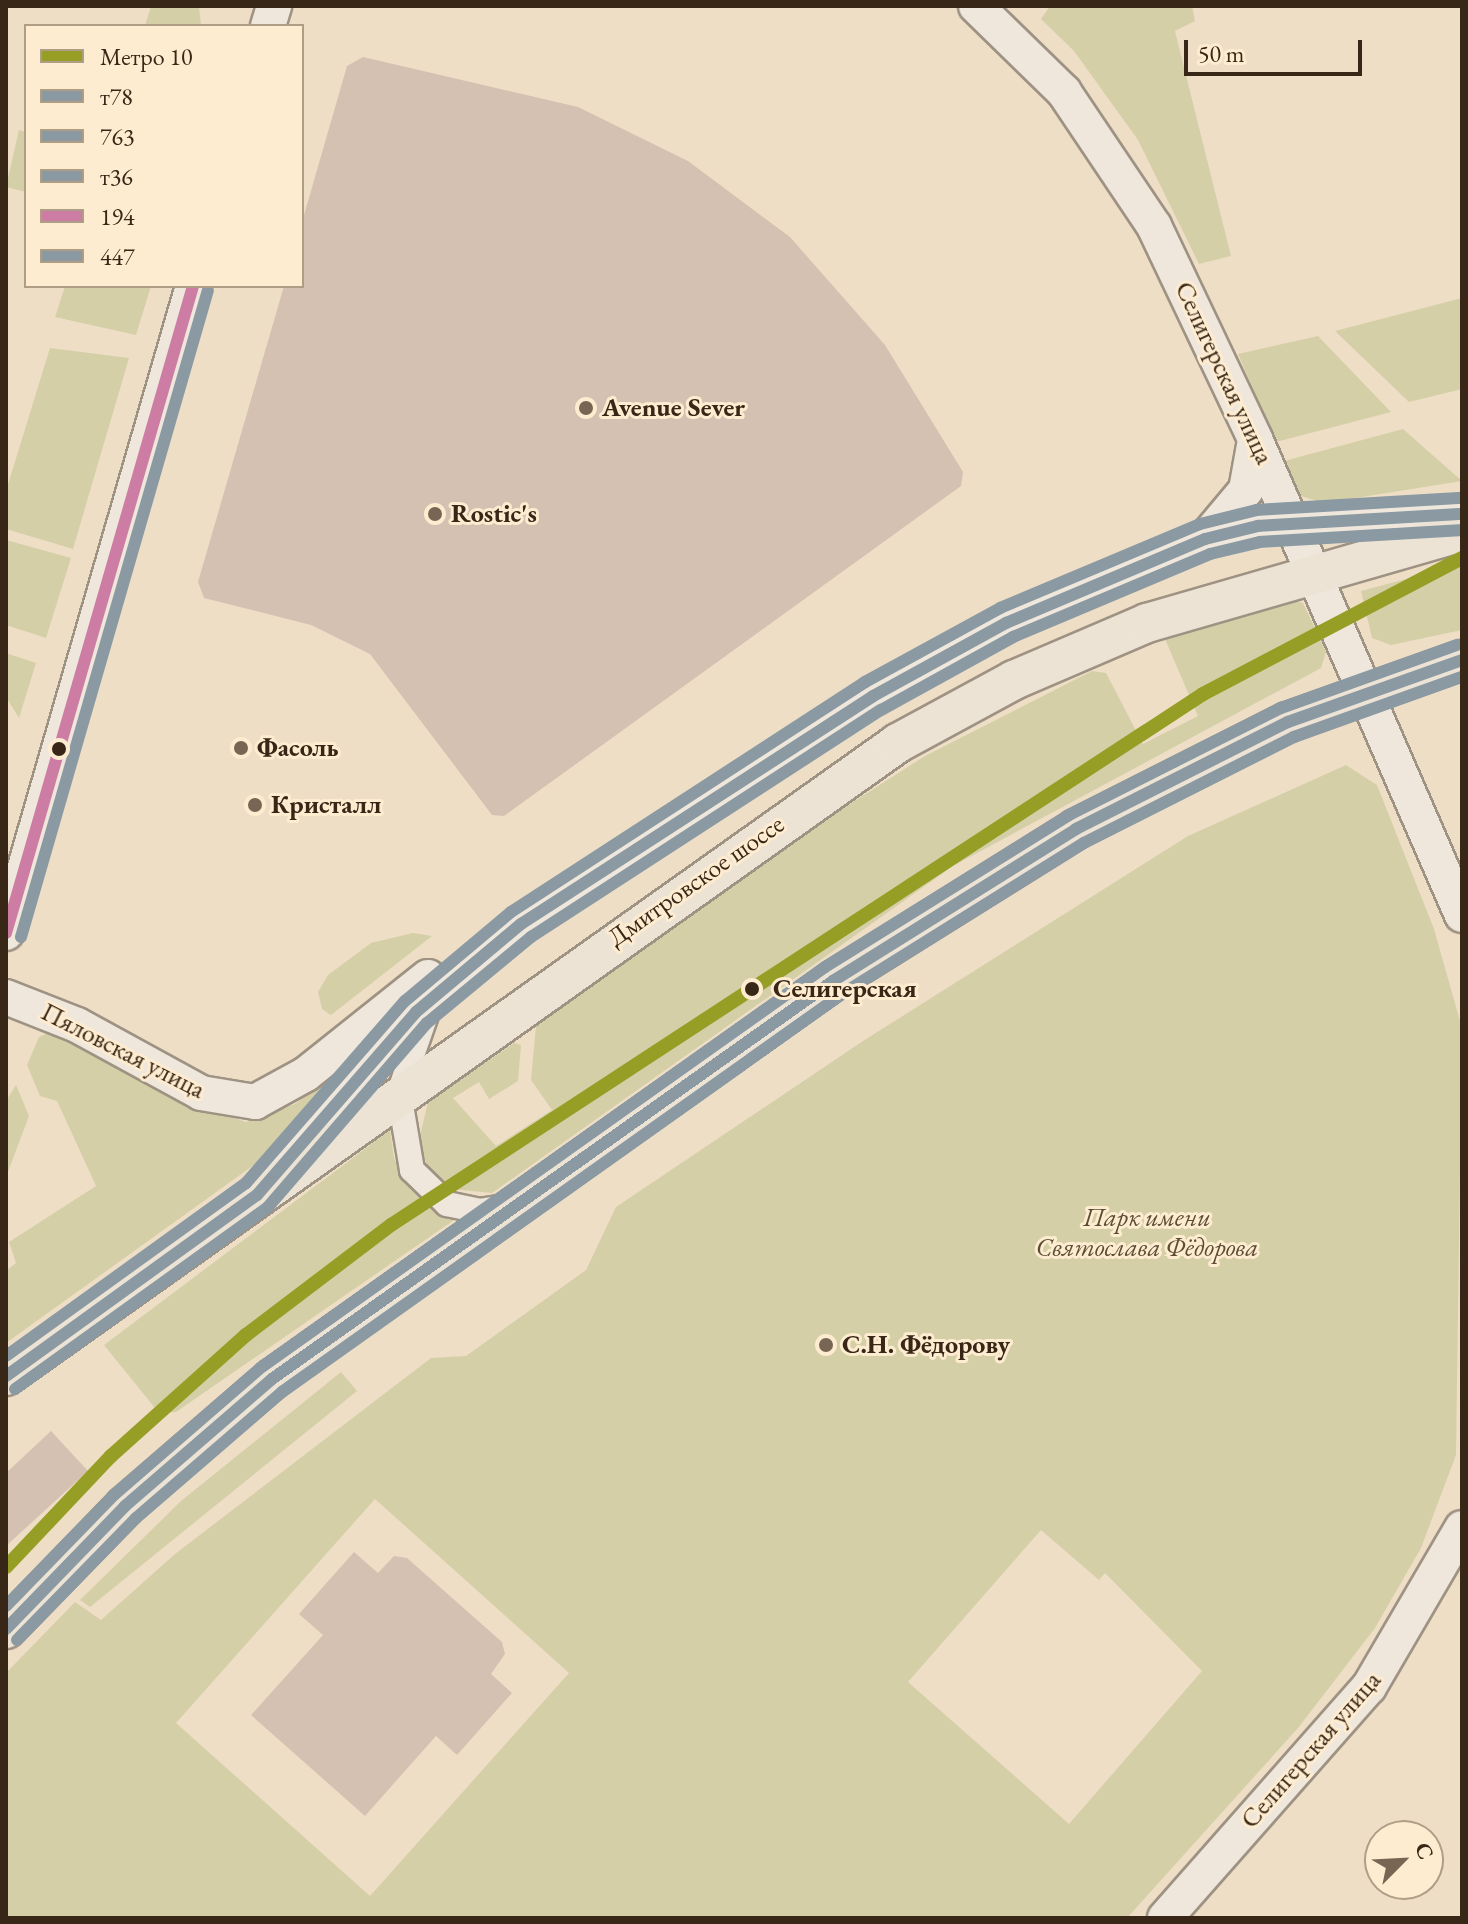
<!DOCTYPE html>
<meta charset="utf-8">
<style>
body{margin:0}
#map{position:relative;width:1468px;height:1924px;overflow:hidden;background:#eedec6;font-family:"EB Garamond",serif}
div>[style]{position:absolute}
.green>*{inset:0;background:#d5cfa7}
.building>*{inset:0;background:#d5c1b1}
.roads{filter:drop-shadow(2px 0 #9e9283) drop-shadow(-2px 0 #9e9283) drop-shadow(0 2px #9e9283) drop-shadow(0 -2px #9e9283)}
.street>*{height:24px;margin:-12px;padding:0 12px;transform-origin:12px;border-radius:12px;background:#efe7db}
.secondary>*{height:34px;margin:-17px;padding:0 17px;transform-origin:17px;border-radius:17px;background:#efe7db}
.primary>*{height:38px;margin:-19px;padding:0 19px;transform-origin:19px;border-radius:19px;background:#ece3d5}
.bus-1>*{height:12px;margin:-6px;padding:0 6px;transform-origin:6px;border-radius:6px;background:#8b99a2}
.bus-2>*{height:12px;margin:-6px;padding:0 6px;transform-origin:6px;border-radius:6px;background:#8b99a2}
.bus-3>*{height:12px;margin:-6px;padding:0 6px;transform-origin:6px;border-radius:6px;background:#8b99a2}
.bus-4>*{height:12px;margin:-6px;padding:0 6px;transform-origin:6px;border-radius:6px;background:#cd7da3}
.bus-5>*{height:12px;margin:-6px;padding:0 6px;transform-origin:6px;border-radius:6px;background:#8b99a2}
.metro-1>*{height:14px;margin:-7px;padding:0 7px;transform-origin:7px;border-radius:7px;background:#969e25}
.dots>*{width:22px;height:22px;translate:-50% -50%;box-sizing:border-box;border:4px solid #feecd0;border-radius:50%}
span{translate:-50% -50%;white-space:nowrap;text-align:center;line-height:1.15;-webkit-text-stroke:6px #feecd0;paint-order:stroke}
.street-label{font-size:26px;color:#382616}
.poi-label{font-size:26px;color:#382616;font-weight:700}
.left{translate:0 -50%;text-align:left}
.stop-label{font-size:26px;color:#382616;font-weight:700}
.park-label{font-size:26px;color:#5a4d34;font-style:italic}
.frame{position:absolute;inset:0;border:8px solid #382616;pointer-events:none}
.legend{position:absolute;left:24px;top:24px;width:280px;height:264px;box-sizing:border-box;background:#feecd0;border:2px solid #af9d86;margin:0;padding:10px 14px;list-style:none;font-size:24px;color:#382616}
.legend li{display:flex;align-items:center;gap:16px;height:40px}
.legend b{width:40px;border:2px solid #af9d86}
.north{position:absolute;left:1364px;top:1820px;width:80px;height:80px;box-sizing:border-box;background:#feecd0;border:2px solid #af9d86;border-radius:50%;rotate:66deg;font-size:22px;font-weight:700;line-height:32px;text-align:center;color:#382616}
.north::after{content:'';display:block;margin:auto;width:28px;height:36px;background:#786654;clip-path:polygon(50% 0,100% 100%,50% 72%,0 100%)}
.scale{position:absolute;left:1184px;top:40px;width:178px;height:36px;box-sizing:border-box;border:4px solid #382616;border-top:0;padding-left:10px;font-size:24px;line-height:28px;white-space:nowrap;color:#382616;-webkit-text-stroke:6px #feecd0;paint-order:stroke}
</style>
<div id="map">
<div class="green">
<i style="clip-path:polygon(151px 6px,199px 6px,201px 26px,145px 26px)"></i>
<i style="clip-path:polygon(1050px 6px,1192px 6px,1195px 21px,1175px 31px,1231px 256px,1199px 264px,1138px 140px,1074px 51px,1041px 19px)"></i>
<i style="clip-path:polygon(19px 130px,26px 132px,26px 192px,6px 187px)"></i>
<i style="clip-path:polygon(65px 286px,151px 286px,136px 335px,55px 317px)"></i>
<i style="clip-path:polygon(1462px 298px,1462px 389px,1409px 402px,1335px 331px)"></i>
<i style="clip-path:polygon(1318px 336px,1391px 412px,1276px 442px,1238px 354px)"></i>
<i style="clip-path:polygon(50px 348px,129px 358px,73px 549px,6px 529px,6px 491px)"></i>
<i style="clip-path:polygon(1403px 429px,1462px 481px,1324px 503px,1301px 496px,1284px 461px)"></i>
<i style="clip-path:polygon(6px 540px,71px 558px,46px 638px,6px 625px)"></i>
<i style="clip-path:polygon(1462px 564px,1462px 630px,1391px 645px,1372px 638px,1361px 591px)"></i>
<i style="clip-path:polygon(1284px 598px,1303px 603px,1326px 652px,1321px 668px,953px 866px,492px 1193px,451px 1189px,430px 1171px,418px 1144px,428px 1102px,514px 1043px,521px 1045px,518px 1081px,489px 1099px,479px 1082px,453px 1098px,496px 1146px,552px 1110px,531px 1080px,536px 1026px,828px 818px,925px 756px,1092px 671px,1106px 673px,1143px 744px,1198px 716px,1165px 639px)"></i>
<i style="clip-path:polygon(6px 653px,36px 663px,19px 718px,6px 697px)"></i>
<i style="clip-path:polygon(evenodd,1346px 765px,1377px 785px,1434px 929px,1462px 1028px,1456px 1455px,1421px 1548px,1375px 1628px,1298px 1728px,1127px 1918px,6px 1918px,6px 1673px,75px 1602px,101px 1620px,175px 1554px,431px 1358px,466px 1356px,586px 1270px,616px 1207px,863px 1041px,1188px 836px,1346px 765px,375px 1499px,569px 1673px,370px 1896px,176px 1723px,375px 1499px,1346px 765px,1041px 1530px,1099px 1580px,1105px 1573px,1202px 1671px,1069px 1824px,908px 1682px,1041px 1530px)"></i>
<i style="clip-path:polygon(413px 933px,432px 936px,331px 1015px,322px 1009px,318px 992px,328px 975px,371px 943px)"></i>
<i style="clip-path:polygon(52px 1031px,196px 1105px,246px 1122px,295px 1104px,344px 1067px,272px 1152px,6px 1343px,6px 1271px,16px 1263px,9px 1242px,96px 1186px,57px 1101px,40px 1096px,27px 1065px,39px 1037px)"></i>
<i style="clip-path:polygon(16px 1085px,29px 1116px,6px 1177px,6px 1101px)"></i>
<i style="clip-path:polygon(390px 1130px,394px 1158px,411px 1190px,457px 1218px,176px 1412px,159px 1413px,104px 1345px)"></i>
<i style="clip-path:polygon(341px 1372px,357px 1391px,90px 1607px,80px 1600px,181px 1501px)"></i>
</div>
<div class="building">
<i style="clip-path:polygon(363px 57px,578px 107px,688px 161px,790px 237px,885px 345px,963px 472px,961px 486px,504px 816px,492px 815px,370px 654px,311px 625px,204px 598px,198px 582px,284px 286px,302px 286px,302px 222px,347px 66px)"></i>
<i style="clip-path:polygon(51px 1431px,88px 1471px,6px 1546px,6px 1473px)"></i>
<i style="clip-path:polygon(354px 1552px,378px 1573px,394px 1556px,407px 1558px,502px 1642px,505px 1654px,491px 1674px,512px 1693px,457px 1755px,436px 1736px,365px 1816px,251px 1715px,323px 1635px,299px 1614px)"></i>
</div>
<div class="roads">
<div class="street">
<i style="left:426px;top:1015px;width:83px;rotate:109.1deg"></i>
<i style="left:399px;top:1093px;width:78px;rotate:80.4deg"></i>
<i style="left:412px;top:1170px;width:49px;rotate:44.2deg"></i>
<i style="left:447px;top:1204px;width:33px;rotate:12deg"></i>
<i style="left:479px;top:1211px;width:30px;rotate:-9deg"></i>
</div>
<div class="secondary">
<i style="left:976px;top:6px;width:123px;rotate:44.3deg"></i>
<i style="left:1064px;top:92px;width:161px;rotate:56.1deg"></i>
<i style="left:1154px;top:226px;width:236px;rotate:64.6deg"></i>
<i style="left:1255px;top:439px;width:519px;rotate:66.5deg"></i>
<i style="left:268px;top:26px;width:21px;rotate:-73deg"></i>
<i style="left:1205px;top:539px;width:64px;rotate:-50.1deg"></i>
<i style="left:1246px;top:490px;width:51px;rotate:-79.8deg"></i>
<i style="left:6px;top:933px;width:673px;rotate:-73.88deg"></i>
<i style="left:6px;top:997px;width:76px;rotate:21.5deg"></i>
<i style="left:77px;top:1025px;width:141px;rotate:28.7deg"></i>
<i style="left:201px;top:1093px;width:55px;rotate:9.5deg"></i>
<i style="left:255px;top:1102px;width:58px;rotate:-28.8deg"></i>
<i style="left:306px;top:1074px;width:156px;rotate:-38.5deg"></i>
<i style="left:279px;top:1171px;width:210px;rotate:-49.3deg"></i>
<i style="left:416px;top:1012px;width:137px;rotate:-40deg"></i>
<i style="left:521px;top:924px;width:419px;rotate:-32.9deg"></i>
<i style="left:873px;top:696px;width:152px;rotate:-28.8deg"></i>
<i style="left:1006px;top:623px;width:216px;rotate:-22.9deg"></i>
<i style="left:1205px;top:539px;width:55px;rotate:-13.8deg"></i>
<i style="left:1258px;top:526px;width:204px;rotate:-3.4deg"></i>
<i style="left:1165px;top:1918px;width:308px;rotate:-48.6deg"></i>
<i style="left:1369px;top:1687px;width:184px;rotate:-59.7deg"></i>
</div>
<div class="primary">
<i style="left:6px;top:1376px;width:1094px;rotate:-35.36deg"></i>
<i style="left:898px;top:743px;width:132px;rotate:-28.5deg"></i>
<i style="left:1014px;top:680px;width:145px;rotate:-23.2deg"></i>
<i style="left:1147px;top:623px;width:328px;rotate:-16.1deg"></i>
<i style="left:6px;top:1629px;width:171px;rotate:-45.9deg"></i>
<i style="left:125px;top:1506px;width:194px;rotate:-40.8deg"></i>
<i style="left:272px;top:1379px;width:688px;rotate:-35.35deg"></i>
<i style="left:833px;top:981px;width:287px;rotate:-32deg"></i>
<i style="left:1076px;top:829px;width:237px;rotate:-26.8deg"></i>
<i style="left:1288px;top:722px;width:185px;rotate:-19.6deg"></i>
</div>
</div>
<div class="bus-1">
<i style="left:6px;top:1376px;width:309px;rotate:-35.8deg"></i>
<i style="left:257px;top:1195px;width:242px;rotate:-49deg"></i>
<i style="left:416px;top:1012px;width:137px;rotate:-40deg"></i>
<i style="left:521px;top:924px;width:419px;rotate:-32.9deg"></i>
<i style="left:873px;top:696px;width:152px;rotate:-28.8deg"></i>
<i style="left:1006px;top:623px;width:216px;rotate:-22.9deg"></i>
<i style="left:1205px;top:539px;width:55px;rotate:-13.8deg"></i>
<i style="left:1258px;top:526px;width:204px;rotate:-3.4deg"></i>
<i style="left:6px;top:1629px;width:171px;rotate:-45.9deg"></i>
<i style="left:125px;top:1506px;width:194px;rotate:-40.8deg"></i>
<i style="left:272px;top:1379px;width:688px;rotate:-35.35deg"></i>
<i style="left:833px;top:981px;width:287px;rotate:-32deg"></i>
<i style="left:1076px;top:829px;width:237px;rotate:-26.8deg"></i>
<i style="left:1288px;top:722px;width:185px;rotate:-19.6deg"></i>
</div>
<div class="bus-2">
<i style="left:15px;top:1389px;width:312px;rotate:-35.7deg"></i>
<i style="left:268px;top:1207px;width:243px;rotate:-49.2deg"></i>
<i style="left:427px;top:1023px;width:135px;rotate:-39.6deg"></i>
<i style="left:531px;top:937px;width:417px;rotate:-33deg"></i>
<i style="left:881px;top:710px;width:151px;rotate:-28.9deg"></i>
<i style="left:1013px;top:637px;width:214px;rotate:-22.8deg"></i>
<i style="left:1210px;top:554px;width:51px;rotate:-13.5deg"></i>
<i style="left:1260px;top:542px;width:202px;rotate:-3.4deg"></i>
<i style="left:17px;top:1640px;width:170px;rotate:-45.7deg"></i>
<i style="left:136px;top:1518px;width:193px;rotate:-40.8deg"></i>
<i style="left:282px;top:1392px;width:687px;rotate:-35.4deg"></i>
<i style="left:842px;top:994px;width:285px;rotate:-32deg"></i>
<i style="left:1084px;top:843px;width:235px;rotate:-26.8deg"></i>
<i style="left:1294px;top:737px;width:178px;rotate:-19.7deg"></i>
</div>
<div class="bus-3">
<i style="left:6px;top:1356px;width:296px;rotate:-35.8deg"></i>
<i style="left:246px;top:1183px;width:242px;rotate:-48.9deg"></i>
<i style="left:405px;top:1001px;width:138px;rotate:-40deg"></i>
<i style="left:511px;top:912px;width:422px;rotate:-33deg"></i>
<i style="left:865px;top:682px;width:154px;rotate:-28.7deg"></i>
<i style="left:1000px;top:608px;width:217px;rotate:-22.8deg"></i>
<i style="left:1200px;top:524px;width:59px;rotate:-13.8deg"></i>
<i style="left:1257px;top:510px;width:204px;rotate:-3.4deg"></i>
<i style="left:6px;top:1606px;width:156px;rotate:-45.8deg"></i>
<i style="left:115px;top:1494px;width:196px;rotate:-40.9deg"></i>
<i style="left:263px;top:1366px;width:689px;rotate:-35.37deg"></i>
<i style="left:825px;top:967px;width:287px;rotate:-31.9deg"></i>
<i style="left:1069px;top:815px;width:237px;rotate:-26.8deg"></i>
<i style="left:1281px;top:708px;width:187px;rotate:-19.7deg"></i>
</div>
<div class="bus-4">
<i style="left:6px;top:933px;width:673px;rotate:-73.88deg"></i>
</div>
<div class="bus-5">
<i style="left:21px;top:937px;width:673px;rotate:-73.88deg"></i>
</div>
<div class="metro-1">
<i style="left:6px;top:1567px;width:153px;rotate:-46.6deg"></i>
<i style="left:111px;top:1456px;width:181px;rotate:-41.9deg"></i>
<i style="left:246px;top:1335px;width:182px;rotate:-37.2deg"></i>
<i style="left:391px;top:1225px;width:970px;rotate:-33.18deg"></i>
<i style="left:1203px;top:694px;width:293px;rotate:-27.7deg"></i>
</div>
<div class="dots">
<i style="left:586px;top:408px;background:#786654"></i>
<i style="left:435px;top:514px;background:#786654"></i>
<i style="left:241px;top:748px;background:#786654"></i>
<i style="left:59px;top:749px;background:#382616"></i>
<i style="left:255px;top:805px;background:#786654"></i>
<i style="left:752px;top:989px;background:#382616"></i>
<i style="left:826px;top:1345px;background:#786654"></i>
</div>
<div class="street-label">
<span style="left:1224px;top:373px;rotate:65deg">Селигерская улица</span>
<span style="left:696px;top:881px;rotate:-35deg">Дмитровское шоссе</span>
<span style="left:123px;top:1051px;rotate:27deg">Пяловская улица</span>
<span style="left:1311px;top:1750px;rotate:-49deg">Селигерская улица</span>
</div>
<div class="poi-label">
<span class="left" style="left:602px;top:408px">Avenue Sever</span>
<span class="left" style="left:451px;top:514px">Rostic's</span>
<span class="left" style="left:257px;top:748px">Фасоль</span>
<span class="left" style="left:271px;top:805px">Кристалл</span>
<span class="left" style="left:842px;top:1345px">С.Н. Фёдорову</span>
</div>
<div class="stop-label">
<span class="left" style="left:773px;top:989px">Селигерская</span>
</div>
<div class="park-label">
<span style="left:1147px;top:1233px">Парк имени<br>Святослава Фёдорова</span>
</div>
<div class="frame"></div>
<ul class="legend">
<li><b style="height:10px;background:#969e25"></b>Метро 10</li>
<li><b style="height:10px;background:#8b99a2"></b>т78</li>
<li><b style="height:10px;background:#8b99a2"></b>763</li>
<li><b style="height:10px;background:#8b99a2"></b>т36</li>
<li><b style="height:10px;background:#cd7da3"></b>194</li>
<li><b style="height:10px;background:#8b99a2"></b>447</li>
</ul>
<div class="north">С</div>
<div class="scale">50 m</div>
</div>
